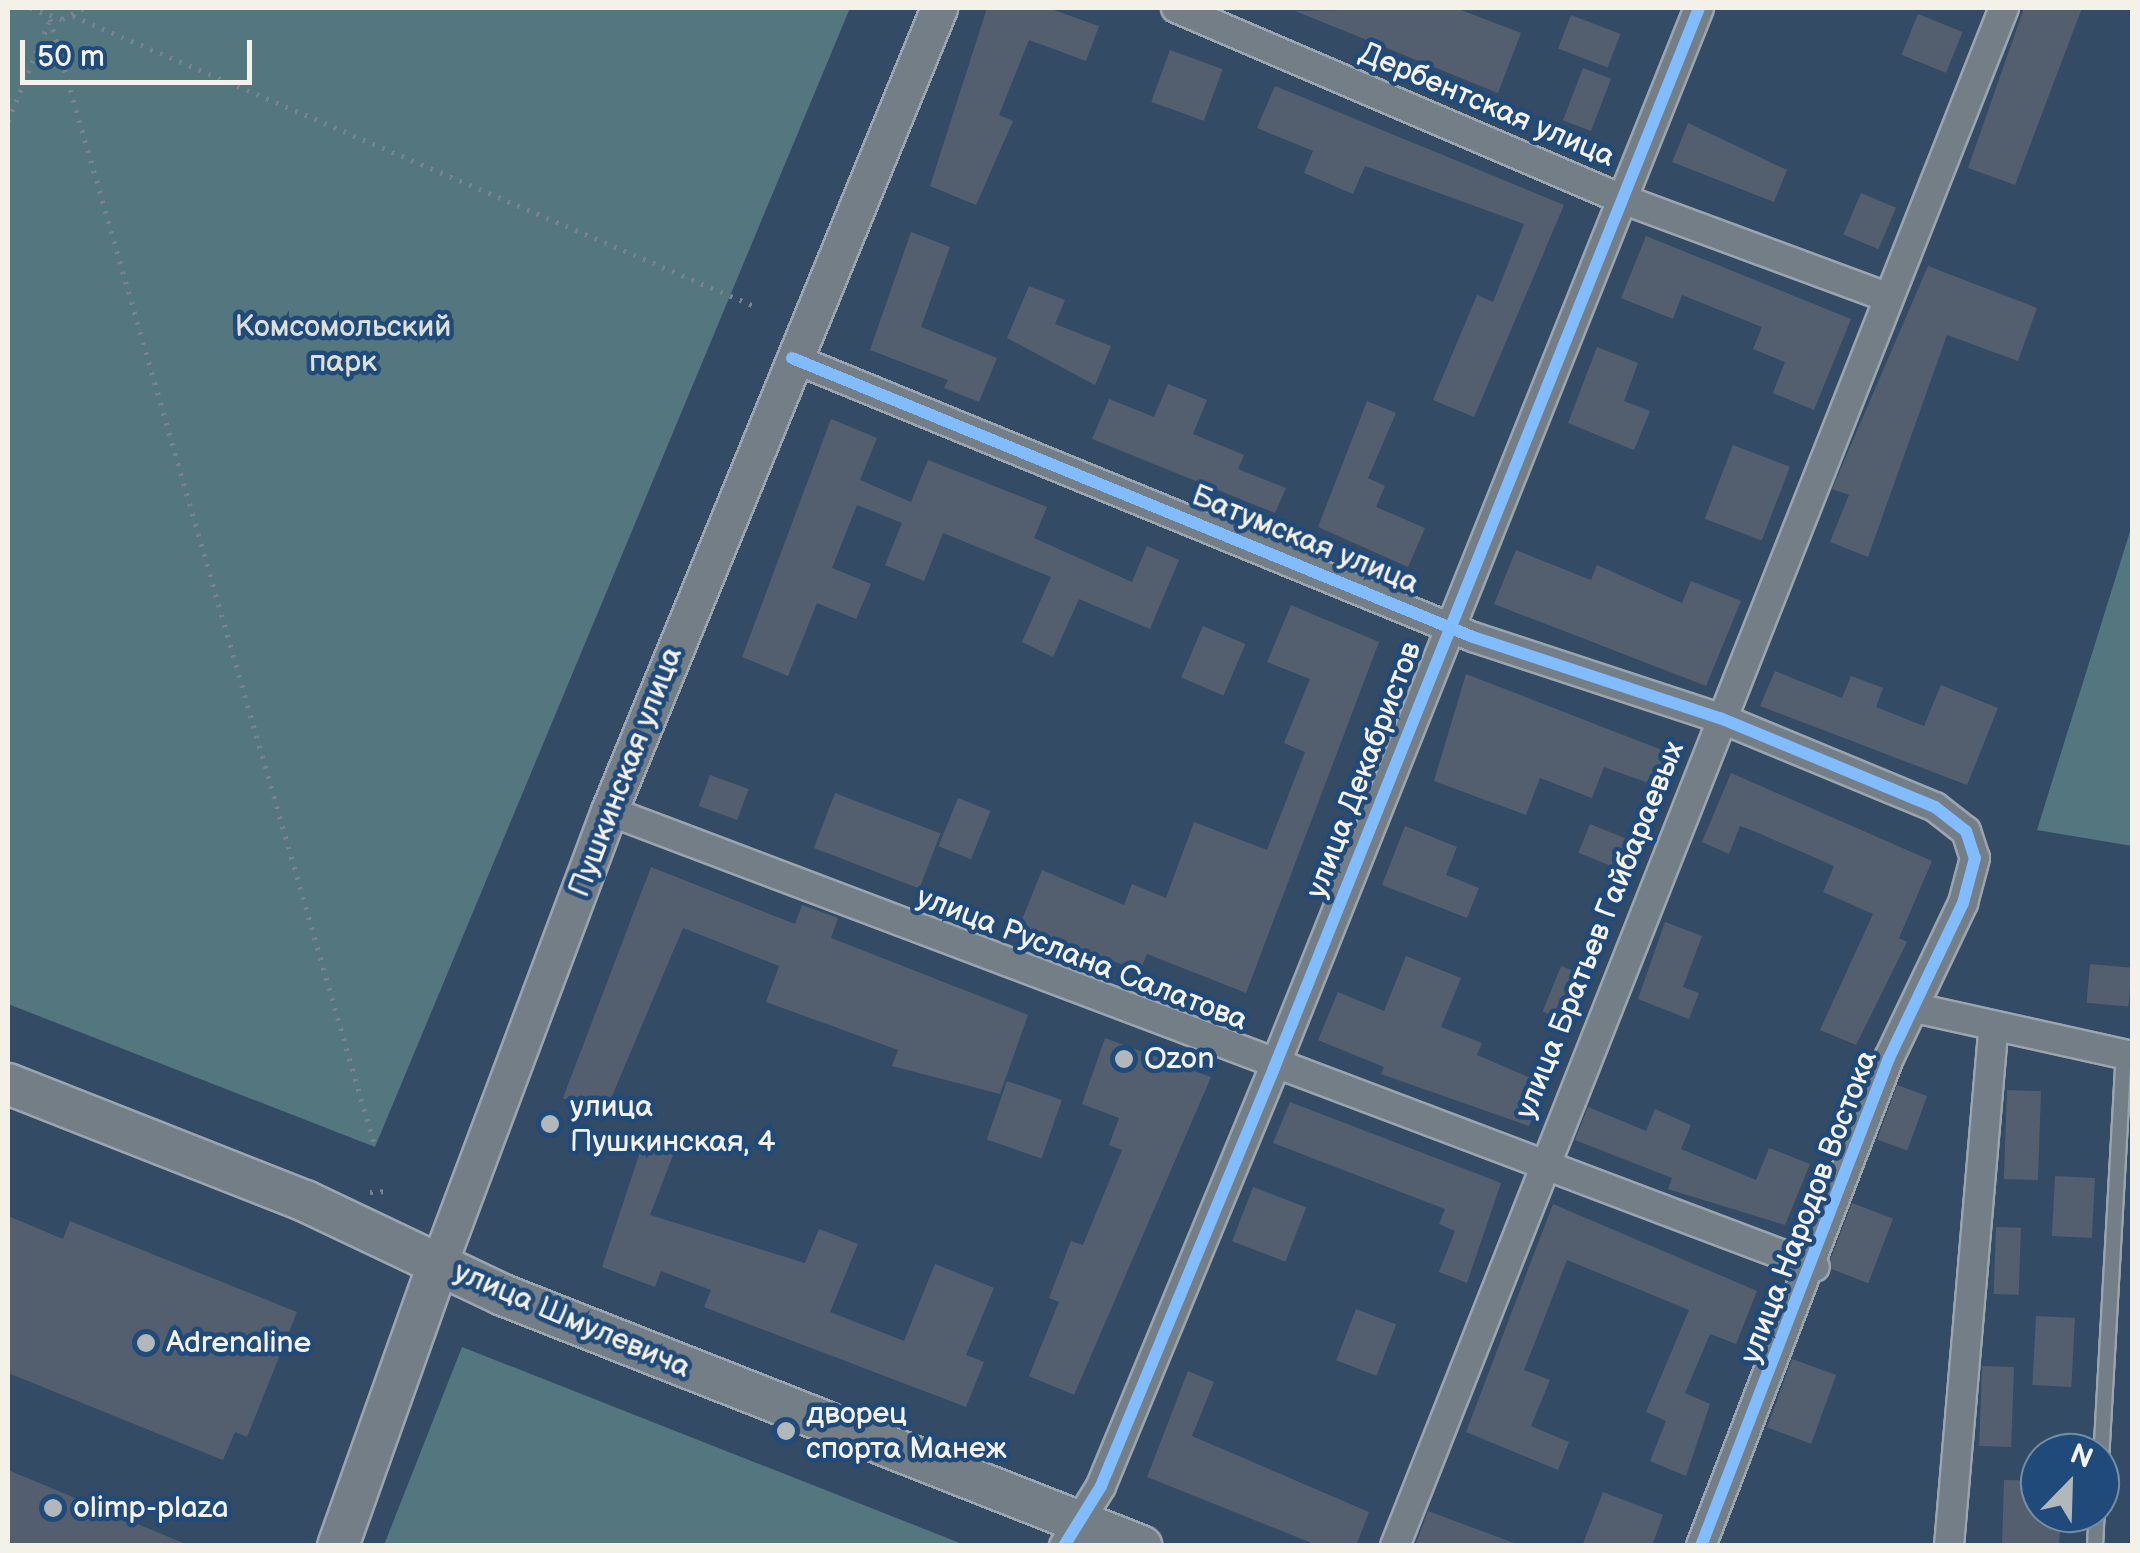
<!DOCTYPE html>
<meta charset="utf-8">
<style>
body{margin:0}
#map{position:relative;width:2140px;height:1553px;overflow:hidden;background:#344b65;font-family:"Balsamiq Sans",sans-serif}
div>[style]{position:absolute}
.green>*{inset:0;background:#54767f}
.building>*{inset:0;background:#535f6f;transform-origin:0 0}
.path>*{height:5px;margin-top:-2.5px;transform-origin:0;background:repeating-linear-gradient(90deg,#78838f 0 2.5px,transparent 0 10.5px)}
.roads{filter:drop-shadow(2px 0 #9ba5af) drop-shadow(-2px 0 #9ba5af) drop-shadow(0 2px #9ba5af) drop-shadow(0 -2px #9ba5af)}
.service>*{height:14px;margin:-7px;padding:0 7px;transform-origin:7px;border-radius:7px;background:#737e87}
.minor>*{height:28px;margin:-14px;padding:0 14px;transform-origin:14px;border-radius:14px;background:#737e87}
.tertiary>*{height:35px;margin:-17.5px;padding:0 17.5px;transform-origin:17.5px;border-radius:17.5px;background:#737e87}
.secondary>*{height:40px;margin:-20px;padding:0 20px;transform-origin:20px;border-radius:20px;background:#737e87}
.cycleway>*{height:12px;margin:-6px;padding:0 6px;transform-origin:6px;border-radius:6px;background:#80bcff}
.dots>*{width:28px;height:28px;translate:-50% -50%;box-sizing:border-box;border:5px solid #1f4a7a;border-radius:50%}
span{translate:-50% -50%;white-space:nowrap;text-align:center;line-height:1.15;-webkit-text-stroke:9px #1f4a7a;paint-order:stroke}
.street-label{font-size:30px;color:#f4f1e8}
.park-label{font-size:30px;color:#dde0d9}
.poi-label{font-size:30px;color:#f4f1e8}
.left{translate:0 -50%;text-align:left}
.frame{position:absolute;inset:0;border:10px solid #f4f1e8;pointer-events:none}
.north{position:absolute;left:2020px;top:1433px;width:100px;height:100px;box-sizing:border-box;background:#1f4a7a;border:2px solid #748da6;border-radius:50%;rotate:23deg;font-size:28px;font-weight:700;line-height:40px;text-align:center;color:#f4f1e8}
.north::after{content:'';display:block;margin:auto;width:35px;height:45px;background:#b1b7ba;clip-path:polygon(50% 0,100% 100%,50% 72%,0 100%)}
.scale{position:absolute;left:20px;top:40px;width:232px;height:45px;box-sizing:border-box;border:5px solid #f4f1e8;border-top:0;padding-left:12px;font-size:30px;line-height:35px;white-space:nowrap;color:#f4f1e8;-webkit-text-stroke:8px #1f4a7a;paint-order:stroke}
</style>
<div id="map">
<div class="green">
<i style="clip-path:polygon(8px 8px,850px 8px,375px 1147px,8px 1004px)"></i>
<i style="clip-path:polygon(2132px 525px,2132px 846px,2037px 830px)"></i>
<i style="clip-path:polygon(462px 1347px,965px 1545px,384px 1545px)"></i>
</div>
<div class="building">
<i style="clip-path:polygon(987px 8px,1048px 8px,1099px 26px,1086px 61px,1029px 40px,999px 115px,1013px 121px,976px 205px,930px 186px)"></i>
<i style="clip-path:polygon(1456px 8px,1521px 33px,1498px 93px,1295px 11px)"></i>
<i style="clip-path:polygon(2024px 8px,2082px 8px,2015px 185px,1968px 168px)"></i>
<i style="left:1918px;top:14px;width:48px;height:44px;rotate:22deg"></i>
<i style="left:1571px;top:15px;width:53px;height:36px;rotate:21deg"></i>
<i style="left:1170px;top:50px;width:56px;height:55px;rotate:20deg"></i>
<i style="left:1583px;top:68px;width:30px;height:56px;rotate:21deg"></i>
<i style="clip-path:polygon(1275px 86px,1564px 205px,1474px 417px,1433px 400px,1477px 295px,1493px 302px,1524px 224px,1365px 166px,1353px 194px,1304px 173px,1313px 151px,1257px 128px)"></i>
<i style="clip-path:polygon(1688px 123px,1787px 170px,1774px 202px,1672px 162px)"></i>
<i style="left:1861px;top:193px;width:38px;height:45px;rotate:23deg"></i>
<i style="clip-path:polygon(911px 232px,950px 247px,921px 327px,997px 358px,979px 402px,944px 388px,948px 380px,870px 350px)"></i>
<i style="clip-path:polygon(1646px 236px,1851px 319px,1814px 410px,1773px 393px,1785px 362px,1753px 349px,1762px 327px,1682px 295px,1673px 319px,1621px 298px)"></i>
<i style="clip-path:polygon(1928px 266px,2037px 308px,2018px 361px,1947px 335px,1868px 557px,1830px 542px,1849px 495px,1832px 489px)"></i>
<i style="clip-path:polygon(1029px 286px,1065px 300px,1055px 324px,1111px 346px,1095px 385px,1007px 338px)"></i>
<i style="clip-path:polygon(1597px 347px,1638px 363px,1624px 401px,1650px 411px,1634px 450px,1568px 423px)"></i>
<i style="clip-path:polygon(1168px 384px,1207px 400px,1193px 434px,1244px 455px,1238px 469px,1286px 488px,1275px 513px,1092px 439px,1109px 399px,1154px 417px)"></i>
<i style="clip-path:polygon(1367px 401px,1396px 413px,1368px 478px,1385px 486px,1376px 507px,1425px 528px,1408px 567px,1318px 527px)"></i>
<i style="clip-path:polygon(831px 419px,877px 438px,860px 480px,911px 502px,928px 460px,1047px 507px,1034px 538px,1132px 582px,1147px 546px,1179px 560px,1150px 629px,1079px 599px,1053px 657px,1022px 642px,1051px 577px,943px 533px,924px 581px,885px 565px,902px 523px,857px 505px,832px 568px,871px 584px,856px 619px,817px 603px,788px 676px,742px 657px)"></i>
<i style="left:1733px;top:445px;width:61px;height:79px;rotate:21deg"></i>
<i style="clip-path:polygon(1516px 550px,1591px 580px,1597px 565px,1682px 603px,1691px 581px,1741px 601px,1706px 686px,1494px 604px)"></i>
<i style="clip-path:polygon(1291px 605px,1379px 642px,1246px 993px,1147px 954px,1140px 971px,1019px 927px,1042px 870px,1124px 905px,1132px 884px,1166px 898px,1194px 822px,1267px 850px,1305px 752px,1284px 743px,1310px 679px,1267px 662px)"></i>
<i style="left:1203px;top:626px;width:46px;height:56px;rotate:23deg"></i>
<i style="clip-path:polygon(1775px 671px,1842px 698px,1851px 676px,1883px 688px,1876px 707px,1924px 726px,1941px 685px,1998px 708px,1967px 785px,1760px 706px)"></i>
<i style="clip-path:polygon(1466px 674px,1680px 757px,1668px 790px,1604px 767px,1592px 798px,1540px 778px,1526px 815px,1434px 781px)"></i>
<i style="clip-path:polygon(1731px 773px,1932px 861px,1899px 938px,1907px 942px,1856px 1045px,1820px 1030px,1873px 914px,1823px 892px,1834px 866px,1756px 832px,1740px 826px,1729px 854px,1702px 842px)"></i>
<i style="left:710px;top:775px;width:41px;height:33px;rotate:20deg"></i>
<i style="left:835px;top:793px;width:113px;height:59px;rotate:21deg"></i>
<i style="left:958px;top:798px;width:35px;height:52px;rotate:22deg"></i>
<i style="left:1590px;top:824px;width:58px;height:31px;rotate:22deg"></i>
<i style="clip-path:polygon(1405px 826px,1457px 847px,1446px 875px,1479px 888px,1467px 918px,1382px 885px)"></i>
<i style="clip-path:polygon(651px 867px,795px 924px,802px 905px,838px 918px,831px 938px,1028px 1015px,1000px 1094px,892px 1066px,898px 1050px,766px 1002px,779px 966px,683px 928px,604px 1115px,563px 1098px)"></i>
<i style="clip-path:polygon(1665px 922px,1702px 936px,1683px 987px,1699px 993px,1689px 1019px,1638px 999px)"></i>
<i style="clip-path:polygon(1406px 956px,1461px 978px,1441px 1027px,1482px 1043px,1477px 1055px,1547px 1085px,1529px 1126px,1381px 1074px,1384px 1067px,1318px 1040px,1338px 992px,1384px 1011px)"></i>
<i style="left:2090px;top:964px;width:42px;height:39px;rotate:5deg"></i>
<i style="left:1561px;top:966px;width:29px;height:49px;rotate:22deg"></i>
<i style="clip-path:polygon(1105px 1038px,1211px 1077px,1074px 1395px,1029px 1376px,1059px 1302px,1049px 1298px,1071px 1241px,1083px 1245px,1122px 1150px,1109px 1145px,1119px 1118px,1082px 1104px)"></i>
<i style="left:1007px;top:1081px;width:58px;height:62px;rotate:19deg"></i>
<i style="left:1897px;top:1085px;width:32px;height:58px;rotate:20deg"></i>
<i style="left:2007px;top:1090px;width:34px;height:89px;rotate:2deg"></i>
<i style="clip-path:polygon(1290px 1102px,1501px 1183px,1467px 1283px,1439px 1272px,1455px 1231px,1439px 1224px,1445px 1209px,1273px 1143px)"></i>
<i style="clip-path:polygon(1588px 1107px,1646px 1131px,1655px 1109px,1691px 1125px,1681px 1149px,1756px 1180px,1769px 1148px,1810px 1164px,1785px 1225px,1668px 1189px,1672px 1178px,1575px 1140px)"></i>
<i style="clip-path:polygon(643px 1143px,673px 1155px,650px 1215px,805px 1263px,819px 1229px,858px 1244px,830px 1312px,904px 1341px,935px 1264px,994px 1288px,966px 1355px,984px 1362px,966px 1407px,704px 1307px,711px 1290px,661px 1271px,655px 1287px,602px 1267px)"></i>
<i style="left:2055px;top:1176px;width:40px;height:60px;rotate:3deg"></i>
<i style="left:1253px;top:1187px;width:57px;height:58px;rotate:21deg"></i>
<i style="left:1852px;top:1203px;width:44px;height:69px;rotate:21deg"></i>
<i style="clip-path:polygon(1553px 1204px,1757px 1291px,1736px 1344px,1710px 1334px,1685px 1393px,1710px 1404px,1686px 1476px,1650px 1461px,1666px 1421px,1646px 1412px,1689px 1310px,1567px 1260px,1524px 1370px,1550px 1380px,1531px 1426px,1569px 1442px,1558px 1470px,1466px 1432px)"></i>
<i style="clip-path:polygon(8px 1216px,63px 1239px,70px 1221px,297px 1312px,247px 1437px,235px 1432px,223px 1460px,8px 1373px)"></i>
<i style="left:1996px;top:1227px;width:25px;height:67px;rotate:2deg"></i>
<i style="left:1356px;top:1309px;width:43px;height:55px;rotate:21deg"></i>
<i style="left:2036px;top:1316px;width:39px;height:69px;rotate:3deg"></i>
<i style="left:1792px;top:1359px;width:47px;height:73px;rotate:20deg"></i>
<i style="left:1982px;top:1366px;width:32px;height:80px;rotate:2deg"></i>
<i style="clip-path:polygon(1188px 1371px,1214px 1382px,1192px 1436px,1369px 1512px,1356px 1546px,1319px 1546px,1147px 1477px)"></i>
<i style="clip-path:polygon(8px 1470px,188px 1545px,188px 1546px,8px 1546px)"></i>
<i style="clip-path:polygon(2004px 1480px,2040px 1481px,2040px 1513px,2061px 1513px,2059px 1546px,2002px 1546px)"></i>
<i style="clip-path:polygon(1603px 1492px,1663px 1515px,1652px 1546px,1582px 1546px)"></i>
<i style="clip-path:polygon(1428px 1511px,1514px 1543px,1514px 1546px,1415px 1546px)"></i>
</div>
<div class="path">
<i style="left:30px;top:8px;width:34px;rotate:19deg"></i>
<i style="left:62px;top:19px;width:25px;rotate:-27deg"></i>
<i style="left:73px;top:16px;width:738px;rotate:23.06deg"></i>
<i style="left:50px;top:19px;width:1174px;rotate:73.93deg"></i>
<i style="left:8px;top:121px;width:107px;rotate:-67.5deg"></i>
<i style="left:370px;top:1192px;width:20px;rotate:-3deg"></i>
</div>
<div class="roads">
<div class="service">
<i style="left:2100px;top:1479px;width:425px;rotate:-86.8deg"></i>
<i style="left:2095px;top:1546px;width:33px;rotate:-87deg"></i>
</div>
<div class="minor">
<i style="left:1176px;top:8px;width:485px;rotate:23.2deg"></i>
<i style="left:1622px;top:199px;width:283px;rotate:20.3deg"></i>
<i style="left:792px;top:358px;width:736px;rotate:22.28deg"></i>
<i style="left:1473px;top:637px;width:260px;rotate:18.2deg"></i>
<i style="left:1720px;top:718px;width:233px;rotate:22.5deg"></i>
<i style="left:1935px;top:807px;width:39px;rotate:38deg"></i>
<i style="left:1966px;top:831px;width:28px;rotate:72deg"></i>
<i style="left:1975px;top:858px;width:47px;rotate:104.9deg"></i>
<i style="left:1963px;top:903px;width:172px;rotate:115.5deg"></i>
<i style="left:1889px;top:1058px;width:523px;rotate:111.07deg"></i>
<i style="left:609px;top:811px;width:1289px;rotate:20.71deg"></i>
<i style="left:1920px;top:1009px;width:217px;rotate:12.5deg"></i>
<i style="left:1064px;top:1546px;width:70px;rotate:-58.3deg"></i>
<i style="left:1101px;top:1486px;width:452px;rotate:-67.5deg"></i>
<i style="left:1274px;top:1068px;width:1142px;rotate:-68.15deg"></i>
<i style="left:1395px;top:1546px;width:1654px;rotate:-68.4deg"></i>
<i style="left:1949px;top:1546px;width:515px;rotate:-85.1deg"></i>
</div>
<div class="tertiary">
<i style="left:439px;top:1263px;width:483px;rotate:-69.4deg"></i>
<i style="left:609px;top:811px;width:868px;rotate:-67.66deg"></i>
</div>
<div class="secondary">
<i style="left:8px;top:1084px;width:319px;rotate:21.5deg"></i>
<i style="left:305px;top:1201px;width:219px;rotate:25.4deg"></i>
<i style="left:503px;top:1295px;width:686px;rotate:21.48deg"></i>
<i style="left:338px;top:1546px;width:300px;rotate:-70.4deg"></i>
</div>
</div>
<div class="cycleway">
<i style="left:792px;top:358px;width:736px;rotate:22.28deg"></i>
<i style="left:1473px;top:637px;width:260px;rotate:18.2deg"></i>
<i style="left:1720px;top:718px;width:233px;rotate:22.5deg"></i>
<i style="left:1935px;top:807px;width:39px;rotate:38deg"></i>
<i style="left:1966px;top:831px;width:28px;rotate:72deg"></i>
<i style="left:1975px;top:858px;width:47px;rotate:104.9deg"></i>
<i style="left:1963px;top:903px;width:172px;rotate:115.5deg"></i>
<i style="left:1889px;top:1058px;width:523px;rotate:111.07deg"></i>
<i style="left:1064px;top:1546px;width:70px;rotate:-58.3deg"></i>
<i style="left:1101px;top:1486px;width:452px;rotate:-67.5deg"></i>
<i style="left:1274px;top:1068px;width:1142px;rotate:-68.15deg"></i>
</div>
<div class="dots">
<i style="left:1124px;top:1059px;background:#b1b7ba"></i>
<i style="left:550px;top:1124px;background:#b1b7ba"></i>
<i style="left:146px;top:1343px;background:#b1b7ba"></i>
<i style="left:786px;top:1431px;background:#b1b7ba"></i>
<i style="left:53px;top:1508px;background:#b1b7ba"></i>
</div>
<div class="street-label">
<span style="left:1487px;top:105px;rotate:23deg">Дербентская улица</span>
<span style="left:1305px;top:540px;rotate:22deg">Батумская улица</span>
<span style="left:1364px;top:770px;rotate:-69deg">улица Декабристов</span>
<span style="left:626px;top:772px;rotate:-69deg">Пушкинская улица</span>
<span style="left:1600px;top:930px;rotate:-68deg">улица Братьев Гайбараевых</span>
<span style="left:1082px;top:959px;rotate:21deg">улица Руслана Салатова</span>
<span style="left:1809px;top:1207px;rotate:-69deg">улица Народов Востока</span>
<span style="left:572px;top:1320px;rotate:23deg">улица Шмулевича</span>
</div>
<div class="park-label">
<span style="left:343px;top:344px">Комсомольский<br>парк</span>
</div>
<div class="poi-label">
<span class="left" style="left:1144px;top:1059px">Ozon</span>
<span class="left" style="left:570px;top:1124px">улица<br>Пушкинская, 4</span>
<span class="left" style="left:166px;top:1343px">Adrenaline</span>
<span class="left" style="left:806px;top:1431px">дворец<br>спорта Манеж</span>
<span class="left" style="left:73px;top:1508px">olimp-plaza</span>
</div>
<div class="frame"></div>
<div class="north">N</div>
<div class="scale">50 m</div>
</div>
